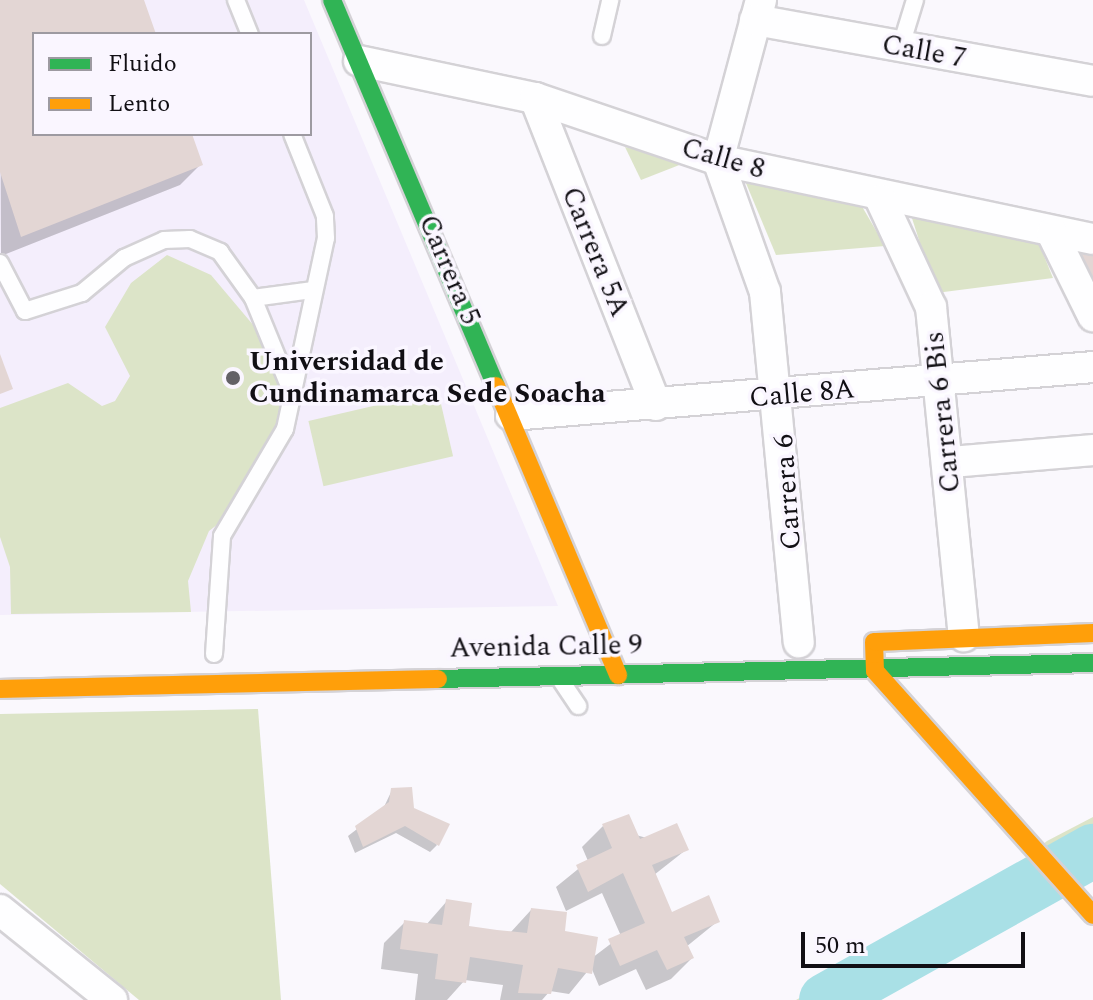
<!DOCTYPE html>
<style>
body{margin:0}
#map{position:relative;width:1093px;height:1000px;overflow:hidden;background:#faf8fd;font-family:Spectral,serif}
div>[style]{position:absolute}
.built>*{inset:0;background:#f4eefc}
.green>*{inset:0;background:#dce4c8;transform-origin:0 0}
.shadow>*{inset:0;background:#0003}
.river>*{height:54px;margin:-27px;padding:0 27px;transform-origin:27px;border-radius:27px;background:#a9e0e6}
.building>*{inset:0;background:#e3d6d4}
.roads{filter:drop-shadow(2px 0 #d4d2d6) drop-shadow(-2px 0 #d4d2d6) drop-shadow(0 2px #d4d2d6) drop-shadow(0 -2px #d4d2d6)}
.lane>*{height:16px;margin:-8px;padding:0 8px;transform-origin:8px;border-radius:8px;background:#fefeff}
.street>*{height:30px;margin:-15px;padding:0 15px;transform-origin:15px;border-radius:15px;background:#fefeff}
.fast>*{height:18px;margin:-9px;padding:0 9px;transform-origin:9px;border-radius:9px;background:#30b455}
.slow>*{height:18px;margin:-9px;padding:0 9px;transform-origin:9px;border-radius:9px;background:#ff9f0a}
.dots>*{width:22px;height:22px;translate:-50% -50%;box-sizing:border-box;border:4px solid #faf6ff;border-radius:50%}
span{translate:-50% -50%;white-space:nowrap;text-align:center;line-height:1.15;-webkit-text-stroke:7px #faf6ff;paint-order:stroke}
.street-label{font-size:28px;color:#110f14}
.poi-label{font-size:28px;color:#110f14;font-weight:700}
.left{translate:0 -50%;text-align:left}
.legend{position:absolute;left:32px;top:32px;width:280px;height:104px;box-sizing:border-box;background:#faf6ff;border:2px solid #9d9aa1;margin:0;padding:10px 14px;list-style:none;font-size:24px;color:#110f14}
.legend li{display:flex;align-items:center;gap:16px;height:40px}
.legend b{width:40px;border:2px solid #9d9aa1}
.scale{position:absolute;left:801px;top:932px;width:224px;height:36px;box-sizing:border-box;border:4px solid #110f14;border-top:0;padding-left:10px;font-size:24px;line-height:28px;white-space:nowrap;color:#110f14;-webkit-text-stroke:6px #faf6ff;paint-order:stroke}
</style>
<div id="map">
<div class="built">
<i style="clip-path:polygon(evenodd,0 0,304px 0,558px 606px,0 615px,0 0,34px 34px,310px 34px,310px 134px,34px 134px,34px 34px)"></i>
</div>
<div class="green">
<i style="clip-path:polygon(625px 147px,687px 162px,641px 180px)"></i>
<i style="clip-path:polygon(743px 176px,860px 203px,885px 246px,776px 255px)"></i>
<i style="clip-path:polygon(910px 212px,1038px 241px,1053px 278px,936px 293px)"></i>
<i style="clip-path:polygon(167px 255px,211px 275px,254px 326px,275px 364px,282px 428px,227px 517px,209px 531px,188px 581px,191px 612px,11px 614px,10px 567px,0 537px,0 408px,68px 383px,102px 406px,115px 401px,130px 376px,105px 327px,131px 283px)"></i>
<i style="left:438px;top:391px;width:67px;height:133px;rotate:77deg"></i>
<i style="clip-path:polygon(258px 709px,281px 1000px,139px 1000px,0 884px,0 714px)"></i>
<i style="clip-path:polygon(1093px 817px,1093px 870px,875px 1000px,796px 1000px,971px 901px,1047px 841px)"></i>
</div>
<div class="shadow">
<i style="clip-path:polygon(0 0,142px 0,154px 34px,34px 34px,34px 134px,190px 134px,201px 164px,180px 185px,1px 256px)"></i>
<i style="clip-path:polygon(392px 790px,437px 845px,430px 852px,396px 833px,355px 853px,348px 836px,383px 809px)"></i>
<i style="clip-path:polygon(603px 826px,687px 849px,654px 875px,671px 914px,718px 921px,686px 947px,692px 958px,671px 979px,646px 990px,636px 969px,599px 986px,591px 967px,569px 994px,550px 991px,542px 1000px,500px 1000px,503px 985px,465px 980px,447px 1000px,415px 1000px,418px 974px,381px 969px,384px 943px,405px 922px,426px 925px,447px 901px,466px 928px,510px 933px,531px 910px,592px 958px,621px 936px,602px 893px,566px 911px,556px 887px,588px 861px,582px 847px)"></i>
</div>
<div class="river">
<i style="left:826px;top:1000px;width:306px;rotate:-29.2deg"></i>
</div>
<div class="building">
<i style="clip-path:polygon(0 0,144px 0,156px 34px,34px 34px,34px 134px,192px 134px,203px 165px,21px 237px,0 172px)"></i>
<i style="clip-path:polygon(1093px 243px,1093px 286px,1077px 249px)"></i>
<i style="clip-path:polygon(0 354px,13px 389px,0 394px)"></i>
<i style="clip-path:polygon(412px 787px,414px 808px,450px 824px,439px 846px,405px 826px,363px 847px,355px 826px,389px 802px,391px 788px)"></i>
<i style="clip-path:polygon(629px 814px,640px 839px,677px 823px,689px 850px,652px 865px,661px 886px,672px 912px,709px 895px,720px 922px,684px 937px,694px 958px,667px 970px,657px 950px,620px 966px,608px 939px,645px 923px,623px 873px,588px 892px,576px 865px,612px 848px,602px 824px)"></i>
<i style="clip-path:polygon(446px 899px,472px 903px,469px 926px,497px 930px,527px 933px,531px 908px,567px 912px,565px 931px,598px 937px,592px 974px,558px 968px,551px 994px,518px 993px,523px 965px,470px 957px,466px 983px,435px 979px,438px 954px,400px 949px,404px 920px,442px 925px)"></i>
</div>
<div class="roads">
<div class="lane">
<i style="left:236px;top:0;width:37px;rotate:68deg"></i>
<i style="left:602px;top:36px;width:37px;rotate:-77deg"></i>
<i style="left:900px;top:49px;width:51px;rotate:-73deg"></i>
<i style="left:0;top:263px;width:54px;rotate:62.5deg"></i>
<i style="left:25px;top:311px;width:60px;rotate:-17.5deg"></i>
<i style="left:82px;top:293px;width:55px;rotate:-39.8deg"></i>
<i style="left:124px;top:258px;width:44px;rotate:-24.2deg"></i>
<i style="left:164px;top:240px;width:26px;rotate:-2deg"></i>
<i style="left:190px;top:239px;width:33px;rotate:23deg"></i>
<i style="left:220px;top:252px;width:57px;rotate:54.3deg"></i>
<i style="left:253px;top:298px;width:61px;rotate:-7.6deg"></i>
<i style="left:253px;top:298px;width:103px;rotate:67.7deg"></i>
<i style="left:214px;top:654px;width:118px;rotate:-86.1deg"></i>
<i style="left:222px;top:536px;width:124px;rotate:-59.5deg"></i>
<i style="left:285px;top:429px;width:195px;rotate:-77.9deg"></i>
<i style="left:326px;top:238px;width:22px;rotate:-93deg"></i>
<i style="left:325px;top:216px;width:88px;rotate:-111.9deg"></i>
<i style="left:562px;top:682px;width:29px;rotate:56deg"></i>
</div>
<div class="street">
<i style="left:761px;top:0;width:166px;rotate:105deg"></i>
<i style="left:718px;top:160px;width:140px;rotate:70.4deg"></i>
<i style="left:765px;top:292px;width:352px;rotate:84.5deg"></i>
<i style="left:755px;top:20px;width:343px;rotate:10.2deg"></i>
<i style="left:359px;top:61px;width:180px;rotate:11.9deg"></i>
<i style="left:535px;top:98px;width:193px;rotate:18.7deg"></i>
<i style="left:718px;top:160px;width:383px;rotate:11.9deg"></i>
<i style="left:535px;top:98px;width:330px;rotate:68.5deg"></i>
<i style="left:881px;top:200px;width:118px;rotate:65deg"></i>
<i style="left:931px;top:307px;width:331px;rotate:84.3deg"></i>
<i style="left:1052px;top:233px;width:93px;rotate:63.7deg"></i>
<i style="left:511px;top:415px;width:584px;rotate:-4.71deg"></i>
<i style="left:951px;top:462px;width:143px;rotate:-4.8deg"></i>
<i style="left:0;top:910px;width:144px;rotate:38.8deg"></i>
</div>
<div class="fast">
<i style="left:332px;top:0;width:419px;rotate:67deg"></i>
<i style="left:438px;top:679px;width:655px;rotate:-1.4deg"></i>
</div>
<div class="slow">
<i style="left:496px;top:386px;width:314px;rotate:67.1deg"></i>
<i style="left:874px;top:642px;width:29px;rotate:88deg"></i>
<i style="left:875px;top:671px;width:327px;rotate:48.2deg"></i>
<i style="left:876px;top:642px;width:217px;rotate:-2.4deg"></i>
<i style="left:0;top:689px;width:438px;rotate:-1.3deg"></i>
</div>
</div>
<div class="dots">
<i style="left:233px;top:378px;background:#636166"></i>
</div>
<div class="street-label">
<span style="left:924px;top:52px;rotate:10deg">Calle 7</span>
<span style="left:723px;top:159px;rotate:16deg">Calle 8</span>
<span style="left:595px;top:252px;rotate:68deg">Carrera 5A</span>
<span style="left:449px;top:270px;rotate:67deg">Carrera 5</span>
<span style="left:802px;top:394px;rotate:-5deg">Calle 8A</span>
<span style="left:943px;top:412px;rotate:-96deg">Carrera 6 Bis</span>
<span style="left:788px;top:492px;rotate:-94deg">Carrera 6</span>
<span style="left:546px;top:647px;rotate:-1deg">Avenida Calle 9</span>
</div>
<div class="poi-label">
<span class="left" style="left:249px;top:378px">Universidad de<br>Cundinamarca Sede Soacha</span>
</div>
<ul class="legend">
<li><b style="height:10px;background:#30b455"></b>Fluido</li>
<li><b style="height:10px;background:#ff9f0a"></b>Lento</li>
</ul>
<div class="scale">50 m</div>
</div>
